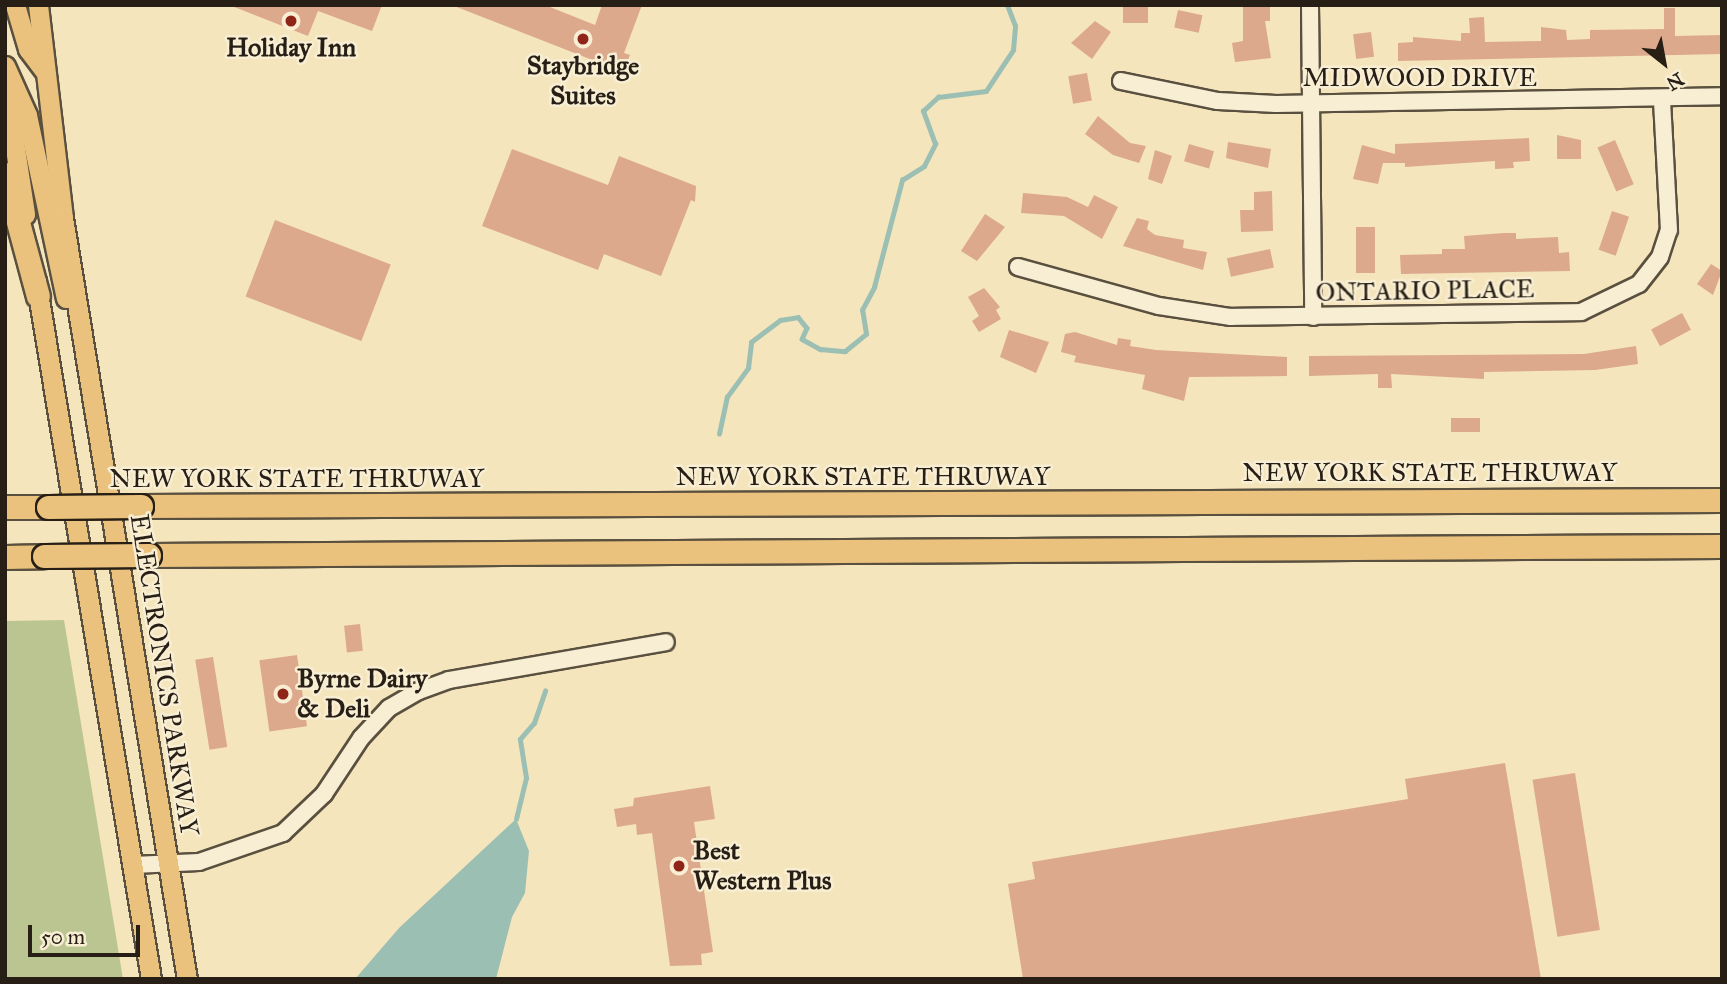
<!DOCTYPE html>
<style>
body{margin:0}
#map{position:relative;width:1727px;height:984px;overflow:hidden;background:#f5e5bc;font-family:"IM FELL Great Primer",serif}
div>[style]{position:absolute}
.green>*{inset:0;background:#bac592}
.water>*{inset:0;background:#9cbfb4}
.stream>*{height:4.5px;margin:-2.25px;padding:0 2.25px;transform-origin:2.25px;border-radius:2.25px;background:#9cbfb4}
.building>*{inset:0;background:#dca98c;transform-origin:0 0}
.roads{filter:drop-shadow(2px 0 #5a503f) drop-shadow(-2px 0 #5a503f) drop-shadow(0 2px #5a503f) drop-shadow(0 -2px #5a503f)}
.minor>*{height:16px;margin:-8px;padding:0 8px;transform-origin:8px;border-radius:8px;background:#f8eed3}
.major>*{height:19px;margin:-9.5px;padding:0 9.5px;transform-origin:9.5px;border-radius:9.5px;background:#eac27e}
.highway>*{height:23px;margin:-11.5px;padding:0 11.5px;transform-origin:11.5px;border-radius:11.5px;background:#eac27e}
.bridges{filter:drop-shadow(2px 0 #271e15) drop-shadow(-2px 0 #271e15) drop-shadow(0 2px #271e15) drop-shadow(0 -2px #271e15)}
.highway-bridge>*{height:23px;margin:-11.5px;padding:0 11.5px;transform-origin:11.5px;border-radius:11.5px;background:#eac27e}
.dots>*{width:19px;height:19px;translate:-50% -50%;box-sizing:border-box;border:4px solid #f8eed3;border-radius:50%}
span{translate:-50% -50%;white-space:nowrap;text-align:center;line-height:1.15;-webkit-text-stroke:5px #f8eed3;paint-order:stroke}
.poi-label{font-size:26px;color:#271e15;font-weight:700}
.left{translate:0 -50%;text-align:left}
.street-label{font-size:26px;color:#271e15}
.frame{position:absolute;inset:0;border:7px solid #271e15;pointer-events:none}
.north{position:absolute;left:1629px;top:28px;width:70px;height:70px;-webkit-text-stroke:5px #f8eed3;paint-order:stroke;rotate:149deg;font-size:19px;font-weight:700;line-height:28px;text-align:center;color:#271e15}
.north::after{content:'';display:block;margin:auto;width:24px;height:32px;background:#271e15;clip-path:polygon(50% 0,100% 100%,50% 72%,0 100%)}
.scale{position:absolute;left:28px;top:925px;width:112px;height:32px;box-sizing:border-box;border:4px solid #271e15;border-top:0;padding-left:9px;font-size:21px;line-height:24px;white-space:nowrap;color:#271e15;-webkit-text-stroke:5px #f8eed3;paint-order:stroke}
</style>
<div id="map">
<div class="green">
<i style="clip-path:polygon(64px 620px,123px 979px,5px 979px,5px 621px)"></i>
</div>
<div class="water">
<i style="clip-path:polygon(516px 819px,529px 851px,525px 893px,512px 917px,496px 979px,355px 979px,399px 928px)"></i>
</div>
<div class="stream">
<i style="left:719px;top:434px;width:38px;rotate:-78deg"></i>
<i style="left:727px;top:397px;width:36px;rotate:-54deg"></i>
<i style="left:748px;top:368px;width:26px;rotate:-83deg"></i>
<i style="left:751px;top:342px;width:36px;rotate:-37deg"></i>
<i style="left:780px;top:320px;width:18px;rotate:-9deg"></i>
<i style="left:798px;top:317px;width:14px;rotate:51deg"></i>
<i style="left:807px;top:328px;width:12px;rotate:114deg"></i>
<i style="left:802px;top:339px;width:21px;rotate:29deg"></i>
<i style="left:820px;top:349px;width:25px;rotate:5deg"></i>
<i style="left:845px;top:351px;width:27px;rotate:-39deg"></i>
<i style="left:866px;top:334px;width:24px;rotate:-99deg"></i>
<i style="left:862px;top:310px;width:26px;rotate:-62deg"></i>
<i style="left:874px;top:287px;width:111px;rotate:-75.3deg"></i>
<i style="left:902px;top:180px;width:26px;rotate:-32deg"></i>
<i style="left:924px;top:166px;width:25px;rotate:-63deg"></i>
<i style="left:935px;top:144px;width:35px;rotate:-110deg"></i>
<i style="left:923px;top:111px;width:21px;rotate:-43deg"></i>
<i style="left:938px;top:97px;width:48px;rotate:-7.1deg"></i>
<i style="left:986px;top:91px;width:49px;rotate:-56.6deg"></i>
<i style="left:1013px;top:50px;width:24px;rotate:-85deg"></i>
<i style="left:1015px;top:26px;width:22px;rotate:-111deg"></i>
<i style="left:516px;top:819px;width:42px;rotate:-76.3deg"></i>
<i style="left:526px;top:778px;width:39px;rotate:-99deg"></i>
<i style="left:520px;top:739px;width:21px;rotate:-49deg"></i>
<i style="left:534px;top:723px;width:34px;rotate:-71deg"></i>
</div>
<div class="building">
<i style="clip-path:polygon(229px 5px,382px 5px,372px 31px,318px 11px,308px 36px)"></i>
<i style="clip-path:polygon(545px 5px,595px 25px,602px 5px,642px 5px,624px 53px,630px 55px,623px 72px,454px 6px)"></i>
<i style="left:1123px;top:5px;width:25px;height:18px"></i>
<i style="clip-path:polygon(1243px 5px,1270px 5px,1270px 21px,1265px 21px,1271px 58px,1235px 62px,1232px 43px,1243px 41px)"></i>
<i style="clip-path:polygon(1664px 8px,1675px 8px,1675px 36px,1722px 35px,1722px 54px,1398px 61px,1398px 43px,1413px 42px,1413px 37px,1461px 41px,1461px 33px,1470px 33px,1469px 18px,1484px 17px,1485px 42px,1541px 41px,1541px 27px,1566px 30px,1567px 40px,1590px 39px,1590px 30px,1664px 29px)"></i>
<i style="left:1178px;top:10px;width:25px;height:18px;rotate:12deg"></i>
<i style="clip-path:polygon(1095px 21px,1111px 32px,1092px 59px,1071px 43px)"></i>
<i style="left:1371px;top:32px;width:25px;height:18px;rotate:83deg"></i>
<i style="left:1087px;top:73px;width:28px;height:19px;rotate:80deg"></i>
<i style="clip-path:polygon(1098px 116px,1130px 143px,1146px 146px,1139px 163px,1113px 155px,1085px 134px)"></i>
<i style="clip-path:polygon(1557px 135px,1581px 140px,1581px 159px,1557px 159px)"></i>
<i style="clip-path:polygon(1529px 138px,1530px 161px,1513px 162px,1514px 168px,1495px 169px,1495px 161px,1405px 167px,1405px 163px,1383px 163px,1378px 184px,1353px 179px,1362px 145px,1395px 154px,1395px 144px)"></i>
<i style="left:1615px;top:140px;width:48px;height:19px;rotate:67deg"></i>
<i style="clip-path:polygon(1228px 142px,1271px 149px,1268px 168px,1226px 158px)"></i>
<i style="left:1189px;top:144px;width:26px;height:18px;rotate:16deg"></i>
<i style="clip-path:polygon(512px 149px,608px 185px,619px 156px,696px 186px,695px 202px,691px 200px,661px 276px,604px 254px,598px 270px,482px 226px)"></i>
<i style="clip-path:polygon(1155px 150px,1172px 156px,1162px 184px,1148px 179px)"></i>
<i style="clip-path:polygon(1272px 191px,1273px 231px,1241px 232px,1240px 210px,1254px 210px,1254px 192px)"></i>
<i style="clip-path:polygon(1023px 193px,1067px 197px,1088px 207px,1094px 195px,1118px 207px,1102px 239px,1064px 216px,1021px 213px)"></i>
<i style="left:1612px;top:211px;width:18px;height:41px;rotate:19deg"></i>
<i style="clip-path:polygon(985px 214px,1005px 227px,977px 261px,961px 251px)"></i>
<i style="clip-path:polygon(1137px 218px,1149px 221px,1147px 229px,1155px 235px,1184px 240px,1183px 248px,1207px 252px,1203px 270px,1123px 246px)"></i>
<i style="left:275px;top:220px;width:124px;height:82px;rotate:21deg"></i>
<i style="left:1356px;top:227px;width:19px;height:46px"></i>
<i style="clip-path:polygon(1504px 233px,1516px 233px,1516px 239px,1558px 237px,1559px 253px,1569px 252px,1570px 271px,1401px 274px,1400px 255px,1442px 254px,1442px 249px,1465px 249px,1464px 236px)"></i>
<i style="left:1270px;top:249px;width:19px;height:44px;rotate:78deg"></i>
<i style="clip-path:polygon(1711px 264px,1722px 271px,1713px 295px,1697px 284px)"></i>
<i style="clip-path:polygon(984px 288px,1000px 307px,996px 310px,1001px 319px,979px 332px,972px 321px,979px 316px,968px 297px)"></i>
<i style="left:1682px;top:313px;width:19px;height:35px;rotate:62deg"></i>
<i style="clip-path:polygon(1009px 330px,1049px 342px,1036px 373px,1000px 357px)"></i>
<i style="clip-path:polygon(1075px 332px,1117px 345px,1118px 338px,1131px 340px,1130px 346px,1156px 350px,1287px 357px,1287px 376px,1189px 377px,1184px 401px,1142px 389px,1145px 375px,1074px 362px,1076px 356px,1061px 352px,1065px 334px)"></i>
<i style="clip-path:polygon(1636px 346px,1638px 364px,1595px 370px,1484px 372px,1484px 379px,1391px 374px,1392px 388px,1378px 388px,1378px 374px,1309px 376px,1309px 356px,1584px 354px)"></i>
<i style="left:1480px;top:418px;width:14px;height:29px;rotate:90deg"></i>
<i style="left:360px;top:624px;width:27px;height:16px;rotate:84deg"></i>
<i style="left:297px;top:655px;width:72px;height:38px;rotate:82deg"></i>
<i style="left:213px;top:657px;width:91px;height:18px;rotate:81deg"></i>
<i style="clip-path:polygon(1505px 763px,1541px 979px,1023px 979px,1008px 884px,1035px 879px,1032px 862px,1408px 799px,1405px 779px)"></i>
<i style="left:1575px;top:773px;width:159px;height:43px;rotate:81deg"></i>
<i style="clip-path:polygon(710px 786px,715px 819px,694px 822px,713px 952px,701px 954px,702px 965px,670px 966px,652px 833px,637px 835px,636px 824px,617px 827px,614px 809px,633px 806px,634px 798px)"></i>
</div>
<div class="roads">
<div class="minor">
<i style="left:1310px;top:5px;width:312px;rotate:89.4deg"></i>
<i style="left:1121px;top:81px;width:99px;rotate:11.7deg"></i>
<i style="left:1218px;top:101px;width:58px;rotate:3deg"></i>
<i style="left:1276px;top:104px;width:446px;rotate:-1deg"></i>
<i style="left:1018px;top:267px;width:146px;rotate:15.5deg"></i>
<i style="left:1159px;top:306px;width:73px;rotate:8.7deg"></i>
<i style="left:1231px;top:317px;width:350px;rotate:-0.8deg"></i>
<i style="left:1581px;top:312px;width:64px;rotate:-25.8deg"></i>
<i style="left:1639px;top:284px;width:34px;rotate:-52deg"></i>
<i style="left:1660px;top:257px;width:28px;rotate:-72deg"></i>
<i style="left:1669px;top:230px;width:131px;rotate:-93.1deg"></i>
<i style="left:133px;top:865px;width:66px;rotate:-2.6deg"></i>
<i style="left:199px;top:862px;width:89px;rotate:-19deg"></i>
<i style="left:283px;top:833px;width:57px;rotate:-43.6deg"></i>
<i style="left:324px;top:794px;width:67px;rotate:-56.5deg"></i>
<i style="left:361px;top:738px;width:41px;rotate:-47deg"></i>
<i style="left:389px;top:708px;width:34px;rotate:-30deg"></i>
<i style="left:419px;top:691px;width:32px;rotate:-20deg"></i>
<i style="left:449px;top:680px;width:220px;rotate:-9.9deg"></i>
</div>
<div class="major">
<i style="left:15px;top:5px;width:46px;rotate:73.5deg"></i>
<i style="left:28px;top:49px;width:26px;rotate:53deg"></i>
<i style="left:38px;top:5px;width:214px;rotate:83.3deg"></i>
<i style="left:63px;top:218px;width:771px;rotate:80.75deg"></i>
<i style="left:5px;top:66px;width:54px;rotate:65.8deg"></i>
<i style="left:27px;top:115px;width:187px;rotate:78deg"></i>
<i style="left:5px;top:83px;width:133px;rotate:81.3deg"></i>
<i style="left:36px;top:281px;width:707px;rotate:80.64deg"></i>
</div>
<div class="highway">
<i style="left:5px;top:174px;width:126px;rotate:74.9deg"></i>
<i style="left:141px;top:506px;width:1581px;rotate:-0.22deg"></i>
<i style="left:5px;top:507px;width:43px"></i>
<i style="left:149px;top:555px;width:1573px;rotate:-0.33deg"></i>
<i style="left:5px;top:557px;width:39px;rotate:-1deg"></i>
</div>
</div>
<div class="bridges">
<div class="highway-bridge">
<i style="left:48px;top:507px;width:93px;rotate:-0.6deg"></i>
<i style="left:44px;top:556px;width:105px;rotate:-0.5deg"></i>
</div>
</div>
<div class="dots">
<i style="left:291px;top:21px;background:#8f2418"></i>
<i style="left:583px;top:39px;background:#8f2418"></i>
<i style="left:283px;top:694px;background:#8f2418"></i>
<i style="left:679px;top:866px;background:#8f2418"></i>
</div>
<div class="poi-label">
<span style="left:291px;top:48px">Holiday Inn</span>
<span style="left:583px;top:81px">Staybridge<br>Suites</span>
<span class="left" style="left:297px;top:694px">Byrne Dairy<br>&amp; Deli</span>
<span class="left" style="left:693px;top:866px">Best<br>Western Plus</span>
</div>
<div class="street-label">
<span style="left:1420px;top:78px">MIDWOOD DRIVE</span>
<span style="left:1425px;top:291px;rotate:-1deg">ONTARIO PLACE</span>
<span style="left:1430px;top:473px">NEW YORK STATE THRUWAY</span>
<span style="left:863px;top:477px">NEW YORK STATE THRUWAY</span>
<span style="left:297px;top:479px">NEW YORK STATE THRUWAY</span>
<span style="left:164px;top:675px;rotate:81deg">ELECTRONICS PARKWAY</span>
</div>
<div class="frame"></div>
<div class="north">N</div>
<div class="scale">50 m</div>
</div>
